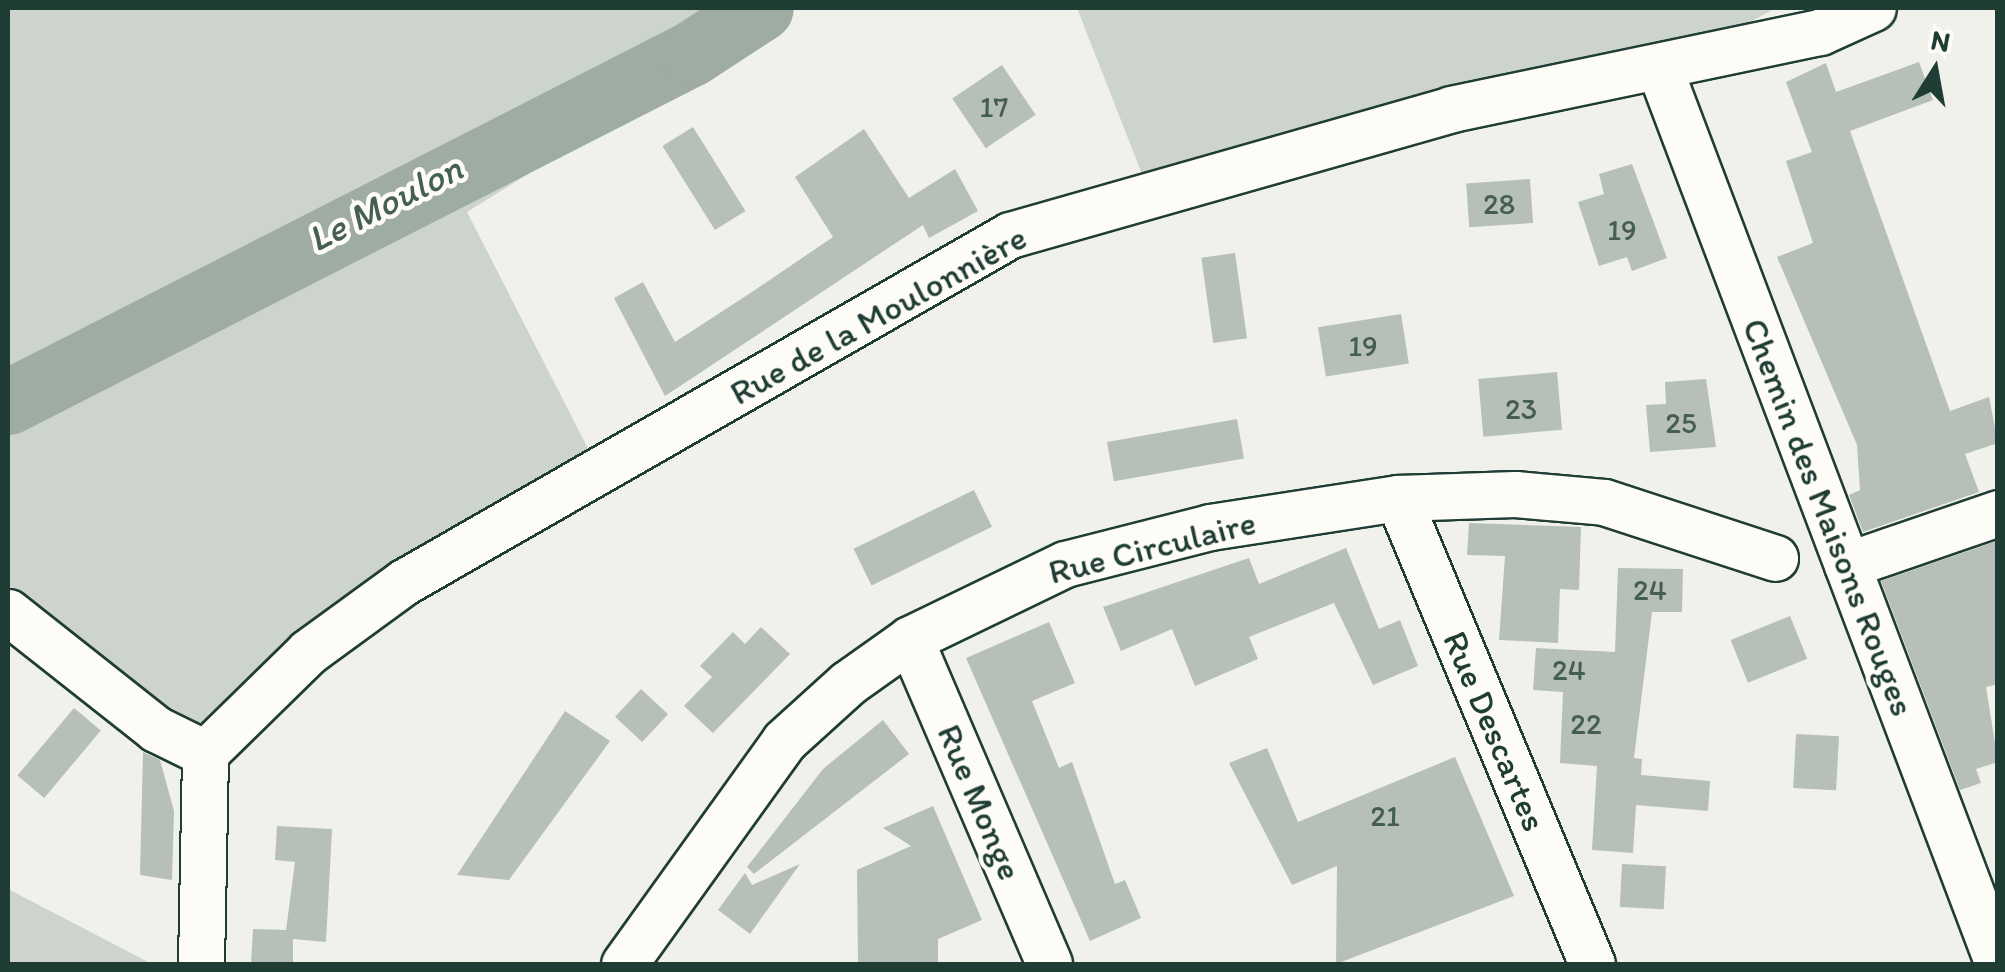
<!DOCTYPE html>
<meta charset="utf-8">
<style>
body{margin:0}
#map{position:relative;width:2005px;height:972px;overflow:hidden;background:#f0f1eb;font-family:Itim,sans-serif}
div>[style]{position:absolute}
.green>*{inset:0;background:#cdd3cd}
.river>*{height:65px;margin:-32.5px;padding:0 32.5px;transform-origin:32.5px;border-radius:32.5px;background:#9faca4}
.building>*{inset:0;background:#b6bfb8;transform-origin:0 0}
.roads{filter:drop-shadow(2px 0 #1f3d34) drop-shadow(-2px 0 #1f3d34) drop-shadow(0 2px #1f3d34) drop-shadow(0 -2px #1f3d34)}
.minor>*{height:45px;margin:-22.5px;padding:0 22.5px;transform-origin:22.5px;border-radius:22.5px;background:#fdfcf7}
span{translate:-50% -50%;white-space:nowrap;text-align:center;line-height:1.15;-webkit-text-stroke:9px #fdfcf7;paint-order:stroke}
.number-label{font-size:30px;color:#455e55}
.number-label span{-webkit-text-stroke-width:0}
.street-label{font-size:35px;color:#1f3d34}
.water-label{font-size:38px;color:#455e56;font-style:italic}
.frame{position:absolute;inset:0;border:10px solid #1f3d34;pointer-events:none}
.north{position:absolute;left:1885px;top:20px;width:100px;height:100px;-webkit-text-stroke:8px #fdfcf7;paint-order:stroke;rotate:11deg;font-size:28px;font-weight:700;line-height:40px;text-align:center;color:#1f3d34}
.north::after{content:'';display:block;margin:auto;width:35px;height:45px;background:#1f3d34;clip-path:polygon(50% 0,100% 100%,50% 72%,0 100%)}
</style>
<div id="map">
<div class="green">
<i style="clip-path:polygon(8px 8px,794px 8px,467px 212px,599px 470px,404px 582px,205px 753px,8px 612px)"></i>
<i style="clip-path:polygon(1077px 8px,1776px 8px,1660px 70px,1149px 192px)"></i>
<i style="clip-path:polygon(8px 889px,152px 964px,8px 964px)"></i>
</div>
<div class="river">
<i style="left:8px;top:402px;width:768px;rotate:-27.03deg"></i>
<i style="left:692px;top:53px;width:82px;rotate:-33.1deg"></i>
</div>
<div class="building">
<i style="clip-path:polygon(1919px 62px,1933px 100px,1850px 131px,1950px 411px,1989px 397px,1998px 443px,1965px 454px,1979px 492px,1863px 532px,1849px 495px,1860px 490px,1857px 445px,1777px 257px,1813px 243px,1786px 161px,1812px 152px,1786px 82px,1826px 63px,1836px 92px)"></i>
<i style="left:1002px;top:65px;width:60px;height:60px;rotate:56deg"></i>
<i style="left:693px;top:127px;width:99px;height:36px;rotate:58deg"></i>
<i style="clip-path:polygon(864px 129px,909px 198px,955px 169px,978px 211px,929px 238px,923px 225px,665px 396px,614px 298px,643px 282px,675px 342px,752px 292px,833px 237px,795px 177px)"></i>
<i style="clip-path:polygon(1632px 164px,1667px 258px,1632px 271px,1627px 257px,1599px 266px,1578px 202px,1604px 194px,1599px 174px)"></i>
<i style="left:1530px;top:179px;width:44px;height:64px;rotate:86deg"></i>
<i style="left:1235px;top:253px;width:86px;height:34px;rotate:82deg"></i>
<i style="left:1401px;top:314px;width:50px;height:84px;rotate:81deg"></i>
<i style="left:1557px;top:372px;width:58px;height:79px;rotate:85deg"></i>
<i style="clip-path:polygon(1706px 379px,1716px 447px,1650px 452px,1646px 405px,1666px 404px,1665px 382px)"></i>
<i style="left:1237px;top:419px;width:40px;height:132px;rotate:80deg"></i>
<i style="left:974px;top:490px;width:41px;height:134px;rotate:64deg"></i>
<i style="clip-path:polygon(1469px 523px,1581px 527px,1579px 590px,1560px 589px,1558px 643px,1499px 640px,1505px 556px,1467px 555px)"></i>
<i style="clip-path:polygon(1997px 541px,1998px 684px,1986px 687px,1998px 762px,1976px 769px,1981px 783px,1960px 790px,1881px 581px)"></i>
<i style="clip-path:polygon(1346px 548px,1379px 629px,1400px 620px,1418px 666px,1373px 685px,1334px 603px,1249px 637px,1258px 659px,1195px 686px,1172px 629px,1121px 651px,1103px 607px,1249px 558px,1259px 584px)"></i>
<i style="clip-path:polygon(1618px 568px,1683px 569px,1682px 612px,1652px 612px,1634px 758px,1642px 759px,1641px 775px,1710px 781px,1708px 811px,1636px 805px,1633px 853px,1592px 850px,1597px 766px,1560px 763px,1563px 692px,1533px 690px,1536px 648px,1615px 652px)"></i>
<i style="left:1790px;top:616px;width:46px;height:64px;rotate:68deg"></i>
<i style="clip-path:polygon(1049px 622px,1075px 683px,1032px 701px,1059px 768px,1072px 762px,1115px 884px,1125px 880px,1141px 918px,1090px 941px,966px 658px)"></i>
<i style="clip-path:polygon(761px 627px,790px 654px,713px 733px,684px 706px,712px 677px,700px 666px,733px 632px,745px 644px)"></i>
<i style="left:641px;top:689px;width:37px;height:38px;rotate:43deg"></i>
<i style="left:74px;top:708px;width:35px;height:88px;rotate:40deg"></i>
<i style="clip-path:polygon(565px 711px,610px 741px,509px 880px,457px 875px)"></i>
<i style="clip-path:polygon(883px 720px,909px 754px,754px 874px,747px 867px,823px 769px)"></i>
<i style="left:1796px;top:734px;width:43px;height:54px;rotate:3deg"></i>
<i style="clip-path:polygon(1267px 748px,1298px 822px,1455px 757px,1514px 896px,1336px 964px,1337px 866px,1292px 885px,1229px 763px)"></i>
<i style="clip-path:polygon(143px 752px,160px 760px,174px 811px,172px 880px,140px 875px)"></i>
<i style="clip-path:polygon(933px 806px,982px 920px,938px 939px,938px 964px,858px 964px,857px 870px,911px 846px,883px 828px)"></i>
<i style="clip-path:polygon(277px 826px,332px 829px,326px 942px,293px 939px,293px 964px,251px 964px,253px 929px,286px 930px,295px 862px,275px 860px)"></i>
<i style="clip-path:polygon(800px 864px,750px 934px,718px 910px,745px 873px,752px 885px)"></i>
<i style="left:1622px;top:864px;width:44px;height:43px;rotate:3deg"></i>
</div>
<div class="roads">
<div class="minor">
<i style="left:1660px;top:70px;width:956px;rotate:69.29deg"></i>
<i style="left:1398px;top:498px;width:505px;rotate:67.4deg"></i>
<i style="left:1847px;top:565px;width:160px;rotate:-19deg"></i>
<i style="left:8px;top:612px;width:189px;rotate:38.3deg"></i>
<i style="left:156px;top:729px;width:55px;rotate:26.1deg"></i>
<i style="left:910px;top:639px;width:353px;rotate:66.8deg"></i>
<i style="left:205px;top:753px;width:144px;rotate:-44.4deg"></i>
<i style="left:308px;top:652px;width:119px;rotate:-36.1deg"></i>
<i style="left:404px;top:582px;width:698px;rotate:-29.8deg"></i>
<i style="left:1010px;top:235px;width:459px;rotate:-15.9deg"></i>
<i style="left:1451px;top:109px;width:377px;rotate:-11.8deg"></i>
<i style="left:1820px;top:32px;width:58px;rotate:-24.4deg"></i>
<i style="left:201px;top:964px;width:211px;rotate:-88.9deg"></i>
<i style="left:624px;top:964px;width:274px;rotate:-54.3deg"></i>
<i style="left:784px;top:741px;width:86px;rotate:-42.2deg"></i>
<i style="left:848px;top:683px;width:76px;rotate:-35.4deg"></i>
<i style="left:910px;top:639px;width:172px;rotate:-25.8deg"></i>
<i style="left:1065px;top:564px;width:150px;rotate:-14.3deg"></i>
<i style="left:1210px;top:527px;width:190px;rotate:-8.8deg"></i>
<i style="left:1398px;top:498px;width:117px;rotate:-2deg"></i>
<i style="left:1515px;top:494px;width:89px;rotate:5.1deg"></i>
<i style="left:1604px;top:502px;width:180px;rotate:18.1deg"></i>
</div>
</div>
<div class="number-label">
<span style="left:994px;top:107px">17</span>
<span style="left:1499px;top:204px">28</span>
<span style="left:1622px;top:230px">19</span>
<span style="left:1363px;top:346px">19</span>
<span style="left:1521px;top:409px">23</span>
<span style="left:1681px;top:423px">25</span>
<span style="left:1650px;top:590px">24</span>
<span style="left:1569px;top:670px">24</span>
<span style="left:1586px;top:724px">22</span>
<span style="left:1385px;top:816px">21</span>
</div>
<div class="street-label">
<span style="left:878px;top:315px;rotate:-29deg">Rue de la Moulonnière</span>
<span style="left:1829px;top:517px;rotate:69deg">Chemin des Maisons Rouges</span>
<span style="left:1152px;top:547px;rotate:-14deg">Rue Circulaire</span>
<span style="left:1495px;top:731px;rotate:67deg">Rue Descartes</span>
<span style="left:980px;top:802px;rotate:67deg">Rue Monge</span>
</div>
<div class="water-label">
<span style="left:385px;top:204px;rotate:-27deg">Le Moulon</span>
</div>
<div class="frame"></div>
<div class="north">N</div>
</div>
